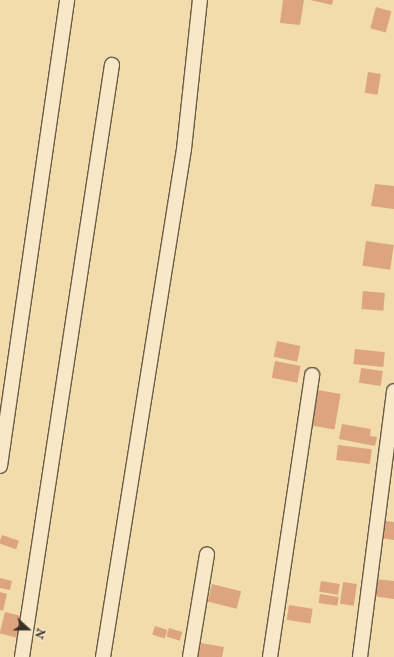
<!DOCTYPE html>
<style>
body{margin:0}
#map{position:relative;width:394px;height:657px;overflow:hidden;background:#f3dcab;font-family:"IM FELL Double Pica",serif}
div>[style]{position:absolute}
.building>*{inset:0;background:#dda480;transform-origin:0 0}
.roads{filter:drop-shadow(1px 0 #695c46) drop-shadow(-1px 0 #695c46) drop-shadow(0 1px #695c46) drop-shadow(0 -1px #695c46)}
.street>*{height:14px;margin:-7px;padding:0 7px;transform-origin:7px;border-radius:7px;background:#f7e8c8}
span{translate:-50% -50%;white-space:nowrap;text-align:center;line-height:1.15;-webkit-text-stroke:3.5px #f7e8c8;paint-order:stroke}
.north{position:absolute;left:8px;top:609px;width:40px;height:40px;-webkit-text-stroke:3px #f7e8c8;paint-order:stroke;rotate:111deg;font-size:11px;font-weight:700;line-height:16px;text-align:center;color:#3b3125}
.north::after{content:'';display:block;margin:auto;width:14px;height:18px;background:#3b3125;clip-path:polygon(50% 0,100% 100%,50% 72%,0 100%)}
</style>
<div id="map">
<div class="building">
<i style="clip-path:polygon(283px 0,304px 0,300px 25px,280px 23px)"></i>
<i style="clip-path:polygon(310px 0,333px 0,332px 5px)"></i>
<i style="left:376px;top:7px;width:16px;height:22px;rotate:15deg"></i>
<i style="left:368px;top:72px;width:13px;height:21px;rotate:9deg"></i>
<i style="clip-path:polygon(375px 184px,394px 186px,394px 209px,371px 206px)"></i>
<i style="left:366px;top:241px;width:28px;height:25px;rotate:8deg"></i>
<i style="left:363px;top:291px;width:22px;height:18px;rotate:5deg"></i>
<i style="left:277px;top:341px;width:24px;height:16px;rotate:12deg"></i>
<i style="left:355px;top:349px;width:30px;height:15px;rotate:6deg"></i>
<i style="left:275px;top:361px;width:26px;height:17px;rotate:11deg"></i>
<i style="left:361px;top:368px;width:22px;height:15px;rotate:8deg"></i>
<i style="left:318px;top:390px;width:23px;height:36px;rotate:10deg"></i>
<i style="clip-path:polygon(342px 424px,371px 429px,370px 436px,377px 437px,375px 446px,339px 439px)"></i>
<i style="left:338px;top:445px;width:34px;height:15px;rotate:7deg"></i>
<i style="clip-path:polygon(377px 520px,394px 522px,394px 540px,375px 537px)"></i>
<i style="left:2px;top:535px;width:18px;height:9px;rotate:19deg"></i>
<i style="clip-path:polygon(0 578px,12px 581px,10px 590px,0 588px)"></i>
<i style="clip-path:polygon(375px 579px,394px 581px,394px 599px,373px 596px)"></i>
<i style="left:321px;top:581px;width:19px;height:11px;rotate:9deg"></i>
<i style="left:343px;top:582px;width:14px;height:22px;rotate:8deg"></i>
<i style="left:212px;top:584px;width:30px;height:18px;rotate:14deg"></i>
<i style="clip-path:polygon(0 592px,7px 594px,3px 611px,0 610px)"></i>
<i style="left:320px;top:594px;width:19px;height:9px;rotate:9deg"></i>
<i style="left:289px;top:605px;width:24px;height:15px;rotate:9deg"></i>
<i style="left:5px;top:612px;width:21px;height:22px;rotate:14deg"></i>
<i style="left:155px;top:626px;width:13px;height:9px;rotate:18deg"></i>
<i style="left:169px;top:628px;width:14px;height:9px;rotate:17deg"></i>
<i style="clip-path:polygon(201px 643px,224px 647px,222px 657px,198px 657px)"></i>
</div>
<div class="roads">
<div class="street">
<i style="left:0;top:466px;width:471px;rotate:-81.8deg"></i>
<i style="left:22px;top:657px;width:599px;rotate:-81.36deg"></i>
<i style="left:103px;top:657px;width:514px;rotate:-80.94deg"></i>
<i style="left:184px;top:149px;width:150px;rotate:-83.9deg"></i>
<i style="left:190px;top:657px;width:104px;rotate:-80.6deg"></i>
<i style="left:270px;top:657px;width:285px;rotate:-81.5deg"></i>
<i style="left:360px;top:657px;width:268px;rotate:-82.7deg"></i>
</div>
</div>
<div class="north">N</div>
</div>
